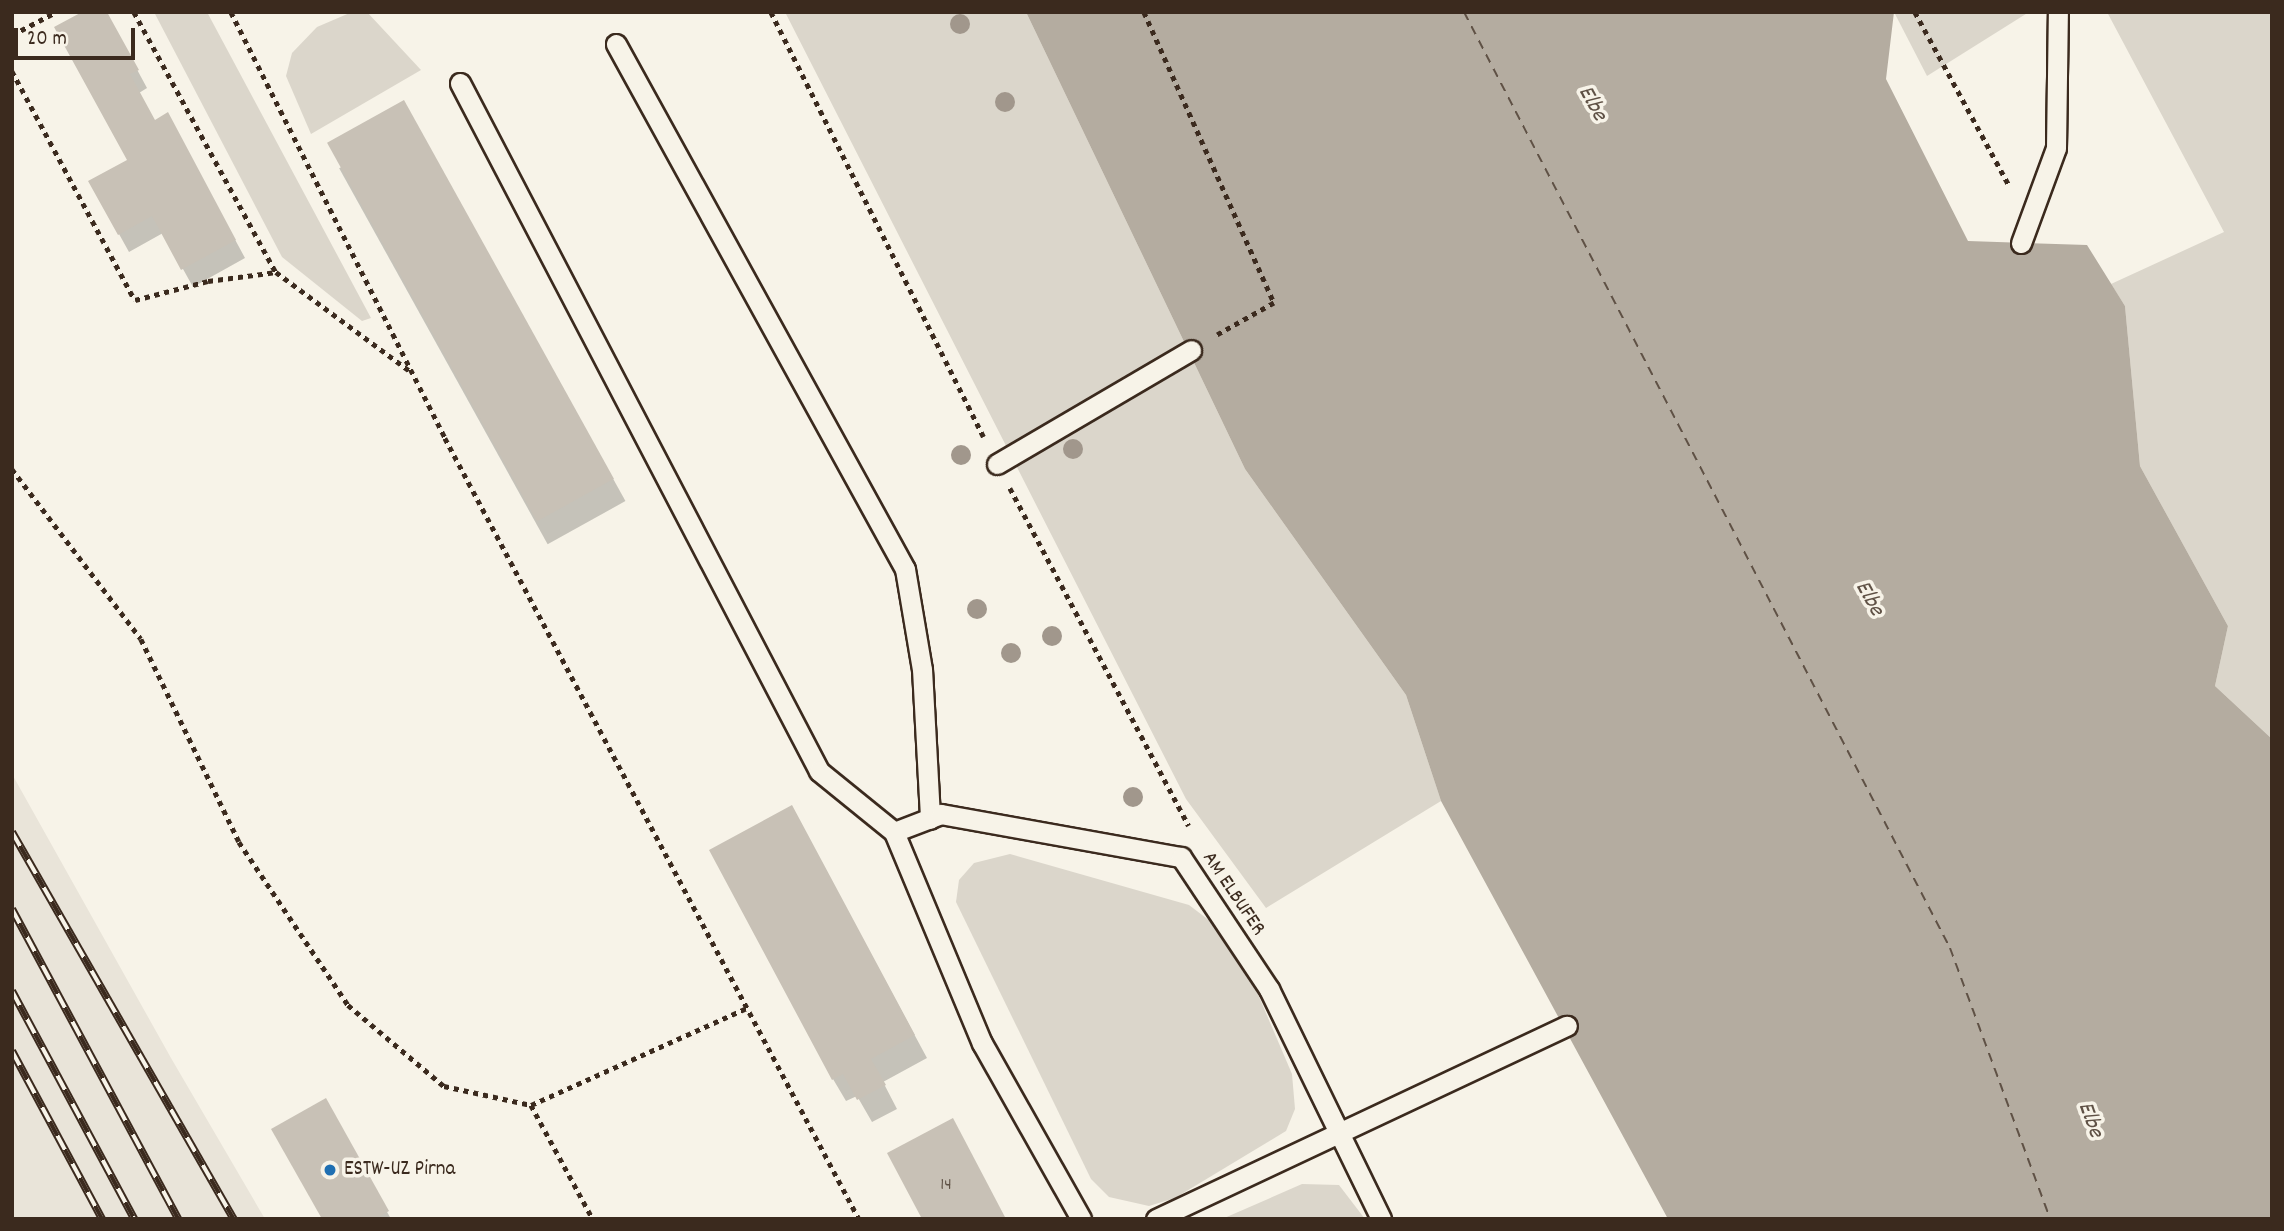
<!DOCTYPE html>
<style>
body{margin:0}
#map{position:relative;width:2284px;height:1231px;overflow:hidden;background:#f7f3e8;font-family:Dekko,sans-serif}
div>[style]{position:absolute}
.built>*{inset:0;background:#e9e4d9}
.green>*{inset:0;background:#dbd6cb}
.water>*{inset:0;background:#b4aca0}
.shadow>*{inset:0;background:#0003;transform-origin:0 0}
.ferry>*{height:2px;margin-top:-1px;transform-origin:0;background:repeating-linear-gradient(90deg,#5f5145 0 9px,transparent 0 16px)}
.building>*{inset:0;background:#c8c1b6;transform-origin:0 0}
.path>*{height:4.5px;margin-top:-2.25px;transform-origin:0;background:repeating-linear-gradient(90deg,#3b2a1e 0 5px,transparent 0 10px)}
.roads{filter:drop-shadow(2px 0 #3b2a1e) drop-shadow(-2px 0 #3b2a1e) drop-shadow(0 2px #3b2a1e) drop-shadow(0 -2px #3b2a1e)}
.lane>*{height:19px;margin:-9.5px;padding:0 9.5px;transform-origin:9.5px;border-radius:9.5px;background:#f7f3e8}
.rail>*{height:8px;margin-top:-4px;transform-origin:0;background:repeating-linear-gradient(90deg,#f7f3e8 0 16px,#3b2a1e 0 32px);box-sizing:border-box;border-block:2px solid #3b2a1e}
.trees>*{width:20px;height:20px;margin:-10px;border-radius:50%;background:#a1978c}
.dots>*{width:19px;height:19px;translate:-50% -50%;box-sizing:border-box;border:4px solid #f7f3e8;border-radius:50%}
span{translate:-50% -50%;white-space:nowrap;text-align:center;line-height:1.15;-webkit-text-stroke:7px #f7f3e8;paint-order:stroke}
.number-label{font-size:18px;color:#5e5044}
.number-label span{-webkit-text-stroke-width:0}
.street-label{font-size:21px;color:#3b2a1e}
.poi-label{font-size:21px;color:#3b2a1e}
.left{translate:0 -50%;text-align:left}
.water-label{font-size:23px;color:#5f5145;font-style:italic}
.frame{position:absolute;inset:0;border:14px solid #3b2a1e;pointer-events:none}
.scale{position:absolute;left:14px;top:28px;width:121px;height:32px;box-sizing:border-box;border:4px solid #3b2a1e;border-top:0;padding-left:9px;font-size:21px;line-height:24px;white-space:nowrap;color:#3b2a1e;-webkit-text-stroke:5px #f7f3e8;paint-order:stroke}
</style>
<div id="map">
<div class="built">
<i style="clip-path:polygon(12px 774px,171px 1058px,265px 1219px,12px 1219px)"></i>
</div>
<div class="green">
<i style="clip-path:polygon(154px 12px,207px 12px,371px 318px,362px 321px,282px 257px)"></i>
<i style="clip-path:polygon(352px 12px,367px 12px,421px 70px,311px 134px,286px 76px,292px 53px,317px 27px)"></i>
<i style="clip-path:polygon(785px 12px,1026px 12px,1245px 469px,1406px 695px,1441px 801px,1266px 908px,1186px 799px)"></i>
<i style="clip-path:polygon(1894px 12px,2029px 12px,1927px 76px)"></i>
<i style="clip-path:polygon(2107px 12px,2272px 12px,2272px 739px,2215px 686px,2228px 626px,2140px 466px,2125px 306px,2111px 284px,2224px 232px)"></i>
<i style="clip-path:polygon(1010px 854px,1189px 905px,1210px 921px,1257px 992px,1292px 1074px,1295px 1109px,1286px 1131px,1175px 1198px,1149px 1206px,1109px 1197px,1091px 1179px,956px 902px,959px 880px,974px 863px)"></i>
<i style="clip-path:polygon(1302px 1184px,1339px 1185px,1365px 1219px,1222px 1219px)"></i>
</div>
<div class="water">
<i style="clip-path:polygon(1026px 12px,1894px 12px,1886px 79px,1968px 241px,2087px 245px,2125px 306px,2140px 466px,2228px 626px,2215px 686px,2272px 739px,2272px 1219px,1668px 1219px,1441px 801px,1406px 695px,1245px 469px)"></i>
</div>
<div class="shadow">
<i style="clip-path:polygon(106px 12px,147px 88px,139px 93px,154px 122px,177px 132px,245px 258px,193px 287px,163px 233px,129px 252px,119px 234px,129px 161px)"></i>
<i style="left:417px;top:125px;width:430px;height:89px;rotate:61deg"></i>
<i style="clip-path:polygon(804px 830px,927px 1058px,883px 1082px,897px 1109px,872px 1122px,857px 1096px,846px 1101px,833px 1079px)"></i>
<i style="clip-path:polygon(325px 1101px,391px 1219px,324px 1219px)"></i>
</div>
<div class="ferry">
<i style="left:1464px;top:12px;width:1055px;rotate:62.56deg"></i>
<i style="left:1950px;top:948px;width:289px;rotate:69.7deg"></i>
</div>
<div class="building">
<i style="clip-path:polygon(82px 12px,107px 12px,139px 70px,130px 74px,155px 120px,168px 112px,236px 240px,181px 270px,152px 216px,118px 235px,88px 181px,127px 160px,54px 27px)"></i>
<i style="left:404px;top:100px;width:433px;height:88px;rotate:61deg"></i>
<i style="clip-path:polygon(792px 805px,915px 1035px,871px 1059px,886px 1085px,857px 1100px,843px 1074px,832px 1080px,709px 850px)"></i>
<i style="clip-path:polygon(326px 1098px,389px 1211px,375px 1219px,322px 1219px,271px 1129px)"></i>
<i style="clip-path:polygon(953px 1118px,1006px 1219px,922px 1219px,887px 1153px)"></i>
</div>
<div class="path">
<i style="left:134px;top:12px;width:296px;rotate:61.4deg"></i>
<i style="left:276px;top:272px;width:167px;rotate:36.5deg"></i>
<i style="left:231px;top:12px;width:477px;rotate:63.3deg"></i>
<i style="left:445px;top:438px;width:884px;rotate:62.07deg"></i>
<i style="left:771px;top:12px;width:475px;rotate:63.4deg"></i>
<i style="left:1144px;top:12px;width:319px;rotate:65.9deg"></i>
<i style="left:1274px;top:303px;width:65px;rotate:150.7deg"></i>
<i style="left:1915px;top:12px;width:199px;rotate:61.5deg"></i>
<i style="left:12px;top:35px;width:50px;rotate:-27.6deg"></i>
<i style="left:12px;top:71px;width:260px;rotate:61.8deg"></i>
<i style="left:135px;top:300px;width:75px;rotate:-14.6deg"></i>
<i style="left:208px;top:281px;width:69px;rotate:-7.5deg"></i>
<i style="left:12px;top:469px;width:213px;rotate:52.8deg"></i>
<i style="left:141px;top:639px;width:225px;rotate:64.2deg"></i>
<i style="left:239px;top:842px;width:196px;rotate:56.2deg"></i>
<i style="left:348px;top:1005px;width:126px;rotate:40.2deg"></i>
<i style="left:444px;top:1086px;width:89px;rotate:12.3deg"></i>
<i style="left:531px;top:1105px;width:239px;rotate:-24.2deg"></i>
<i style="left:1010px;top:488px;width:382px;rotate:62.1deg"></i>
<i style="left:531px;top:1105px;width:130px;rotate:61.5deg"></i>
</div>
<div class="roads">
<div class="lane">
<i style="left:616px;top:44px;width:599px;rotate:61.17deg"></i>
<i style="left:905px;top:569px;width:101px;rotate:80.4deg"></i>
<i style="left:922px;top:669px;width:150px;rotate:86.9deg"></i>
<i style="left:460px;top:83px;width:776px;rotate:62.44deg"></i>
<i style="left:819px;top:771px;width:97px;rotate:39.1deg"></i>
<i style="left:894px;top:832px;width:229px;rotate:67.4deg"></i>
<i style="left:982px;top:1043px;width:202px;rotate:60.6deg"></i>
<i style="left:2021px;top:243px;width:101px;rotate:-69.8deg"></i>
<i style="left:2056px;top:148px;width:136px;rotate:-89.2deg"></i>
<i style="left:997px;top:464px;width:225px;rotate:-30.4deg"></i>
<i style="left:894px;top:832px;width:50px;rotate:-21deg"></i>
<i style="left:941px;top:814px;width:244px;rotate:10.2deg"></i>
<i style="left:1181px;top:857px;width:159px;rotate:56.3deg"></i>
<i style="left:1269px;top:989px;width:256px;rotate:64deg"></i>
<i style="left:1156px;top:1219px;width:454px;rotate:-25.2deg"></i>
</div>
</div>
<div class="rail">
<i style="left:12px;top:832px;width:446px;rotate:60.2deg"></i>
<i style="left:12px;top:909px;width:352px;rotate:61.8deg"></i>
<i style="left:12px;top:991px;width:259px;rotate:61.8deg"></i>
<i style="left:12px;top:1051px;width:191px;rotate:61.8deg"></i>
</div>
<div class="trees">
<i style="left:960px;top:24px"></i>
<i style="left:1005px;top:102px"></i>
<i style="left:1073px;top:449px"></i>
<i style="left:961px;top:455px"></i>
<i style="left:977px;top:609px"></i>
<i style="left:1052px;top:636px"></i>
<i style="left:1011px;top:653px"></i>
<i style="left:1133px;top:797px"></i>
</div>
<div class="dots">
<i style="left:330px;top:1170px;background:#1f6fb2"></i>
</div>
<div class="number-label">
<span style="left:946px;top:1186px">14</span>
</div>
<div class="street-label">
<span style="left:1233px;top:894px;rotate:56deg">AM ELBUFER</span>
</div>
<div class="poi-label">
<span class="left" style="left:344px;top:1170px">ESTW-UZ Pirna</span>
</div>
<div class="water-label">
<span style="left:1591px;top:104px;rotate:61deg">Elbe</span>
<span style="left:1868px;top:599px;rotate:61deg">Elbe</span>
<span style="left:2089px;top:1120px;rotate:70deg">Elbe</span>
</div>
<div class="frame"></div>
<div class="scale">20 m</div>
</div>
